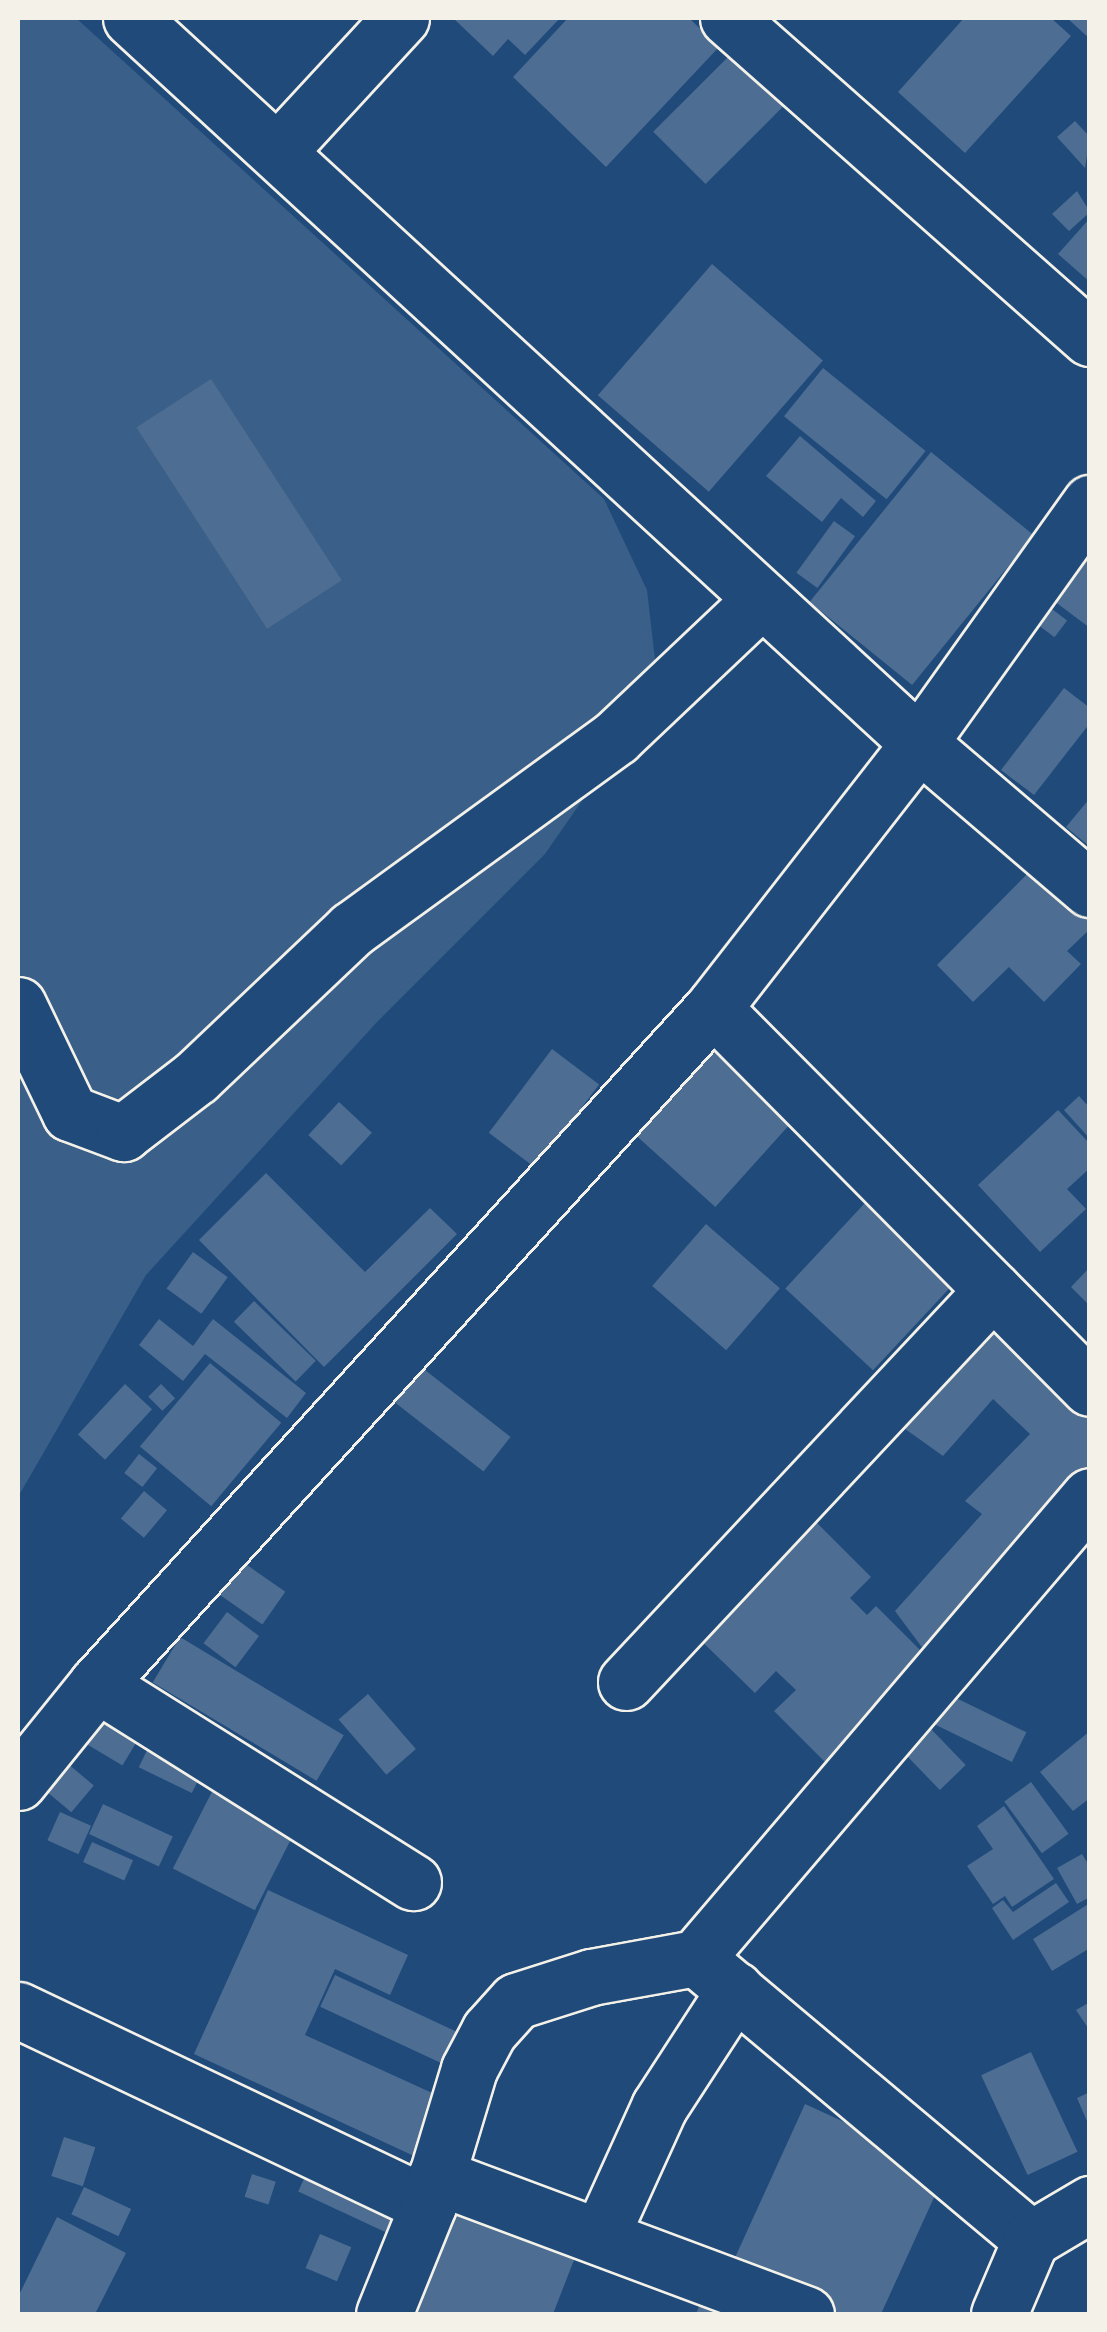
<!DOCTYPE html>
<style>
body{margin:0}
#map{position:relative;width:1107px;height:2332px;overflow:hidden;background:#1f4a7a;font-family:"Gochi Hand",sans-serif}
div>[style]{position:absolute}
.green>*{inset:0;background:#3a5f88}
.building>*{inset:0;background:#4d6e92;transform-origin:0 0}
.roads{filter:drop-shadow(2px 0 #f4f1e8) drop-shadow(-2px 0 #f4f1e8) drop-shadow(0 2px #f4f1e8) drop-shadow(0 -2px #f4f1e8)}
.minor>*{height:55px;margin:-27.5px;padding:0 27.5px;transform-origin:27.5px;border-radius:27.5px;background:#1f4a7a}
span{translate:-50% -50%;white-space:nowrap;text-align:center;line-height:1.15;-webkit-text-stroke:8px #1f4a7a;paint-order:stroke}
.frame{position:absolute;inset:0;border:20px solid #f4f1e8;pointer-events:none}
</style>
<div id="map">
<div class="green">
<i style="clip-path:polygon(18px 18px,76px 18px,604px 499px,647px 590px,655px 659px,634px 726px,545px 854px,377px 1022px,146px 1275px,18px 1497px)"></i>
</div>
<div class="building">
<i style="clip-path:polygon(453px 18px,560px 18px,525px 55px,508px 39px,493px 56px)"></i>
<i style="clip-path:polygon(568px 18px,689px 18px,719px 47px,606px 167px,513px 77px)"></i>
<i style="clip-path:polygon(964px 18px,1051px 18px,1071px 36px,965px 153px,898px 92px)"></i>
<i style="clip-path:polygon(1067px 18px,1090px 18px,1090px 39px)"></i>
<i style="left:731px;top:54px;width:74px;height:110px;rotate:45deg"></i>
<i style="clip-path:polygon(1075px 121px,1090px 137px,1085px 168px,1057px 137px)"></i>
<i style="clip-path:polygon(1077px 191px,1090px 212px,1069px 231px,1052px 214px)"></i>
<i style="clip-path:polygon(1090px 218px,1090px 282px,1058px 254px)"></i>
<i style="left:712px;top:264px;width:147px;height:174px;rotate:41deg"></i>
<i style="left:823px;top:368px;width:132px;height:62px;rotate:39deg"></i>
<i style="left:211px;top:379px;width:240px;height:89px;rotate:57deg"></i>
<i style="clip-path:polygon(800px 436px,876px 501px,863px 517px,841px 498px,822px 522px,766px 476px)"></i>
<i style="left:931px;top:452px;width:132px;height:193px;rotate:39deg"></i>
<i style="clip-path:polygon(1090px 511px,1090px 628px,1034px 586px)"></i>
<i style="left:834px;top:521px;width:26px;height:64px;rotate:36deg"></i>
<i style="left:1032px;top:594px;width:44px;height:21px;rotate:37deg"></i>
<i style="clip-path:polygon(1064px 688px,1090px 708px,1090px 723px,1034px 795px,1001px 770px)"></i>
<i style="clip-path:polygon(1090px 798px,1090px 847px,1066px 827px)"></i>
<i style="clip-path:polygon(1039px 862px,1090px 913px,1090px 929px,1067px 951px,1081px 964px,1044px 1002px,1009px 967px,973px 1002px,937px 965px)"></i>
<i style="left:715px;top:1025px;width:122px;height:135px;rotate:42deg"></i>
<i style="left:552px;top:1049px;width:59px;height:105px;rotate:37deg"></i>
<i style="clip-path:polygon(1079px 1096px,1090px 1108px,1090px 1139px,1064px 1110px)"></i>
<i style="left:339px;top:1102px;width:45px;height:45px;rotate:43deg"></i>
<i style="clip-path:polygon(1058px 1110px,1090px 1144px,1090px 1168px,1067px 1189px,1086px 1209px,1040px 1252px,978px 1185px)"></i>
<i style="clip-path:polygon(266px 1173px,365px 1272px,430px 1208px,457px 1234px,324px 1367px,199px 1240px)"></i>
<i style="left:878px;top:1189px;width:120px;height:136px;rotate:43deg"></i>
<i style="left:706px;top:1224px;width:98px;height:82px;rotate:41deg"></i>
<i style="left:193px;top:1252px;width:43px;height:45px;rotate:36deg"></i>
<i style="clip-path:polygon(1090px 1267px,1090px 1306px,1071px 1287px)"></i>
<i style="left:254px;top:1301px;width:86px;height:29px;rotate:44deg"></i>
<i style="clip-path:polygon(991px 1313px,1090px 1416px,1090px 1465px,924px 1650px,895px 1611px,982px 1514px,965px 1501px,1030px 1434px,993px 1399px,943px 1456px,894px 1421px)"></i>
<i style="clip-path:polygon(159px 1319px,193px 1346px,213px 1319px,306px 1393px,287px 1418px,205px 1354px,183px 1381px,139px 1345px)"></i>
<i style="left:210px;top:1363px;width:93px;height:109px;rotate:40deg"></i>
<i style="left:416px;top:1363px;width:120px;height:44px;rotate:38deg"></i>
<i style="left:125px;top:1384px;width:37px;height:69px;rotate:43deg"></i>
<i style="left:161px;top:1384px;width:20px;height:18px;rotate:45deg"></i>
<i style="left:139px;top:1454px;width:23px;height:24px;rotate:38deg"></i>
<i style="left:144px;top:1491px;width:30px;height:36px;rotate:40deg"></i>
<i style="clip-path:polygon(804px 1510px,871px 1577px,850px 1598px,867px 1615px,876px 1606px,929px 1659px,826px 1763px,774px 1711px,796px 1690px,776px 1671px,755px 1693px,688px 1628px)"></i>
<i style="left:237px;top:1558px;width:59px;height:40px;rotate:35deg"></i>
<i style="left:227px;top:1612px;width:40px;height:39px;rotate:37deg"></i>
<i style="left:180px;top:1637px;width:191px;height:53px;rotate:31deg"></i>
<i style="left:368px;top:1694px;width:73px;height:39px;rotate:49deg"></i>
<i style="left:950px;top:1695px;width:85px;height:33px;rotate:26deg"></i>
<i style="left:111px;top:1705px;width:41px;height:46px;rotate:31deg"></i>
<i style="left:931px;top:1729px;width:50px;height:36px;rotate:46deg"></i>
<i style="clip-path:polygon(1090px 1731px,1090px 1798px,1073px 1811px,1040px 1772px)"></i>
<i style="left:155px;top:1734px;width:59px;height:37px;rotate:26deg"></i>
<i style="left:67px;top:1763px;width:35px;height:35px;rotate:40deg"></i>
<i style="left:221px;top:1774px;width:92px;height:106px;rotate:27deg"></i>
<i style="left:1031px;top:1782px;width:64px;height:33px;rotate:54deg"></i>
<i style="left:103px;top:1804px;width:77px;height:33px;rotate:25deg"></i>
<i style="clip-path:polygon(1004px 1806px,1054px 1879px,1012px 1907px,1005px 1896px,993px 1904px,967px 1866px,993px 1849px,977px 1826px)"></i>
<i style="left:60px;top:1812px;width:34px;height:31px;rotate:24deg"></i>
<i style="left:92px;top:1842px;width:45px;height:22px;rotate:24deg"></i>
<i style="clip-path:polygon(1082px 1854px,1090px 1867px,1090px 1897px,1077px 1904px,1057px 1868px)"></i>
<i style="clip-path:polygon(1056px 1883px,1069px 1902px,1013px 1940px,992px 1908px,1003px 1900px,1013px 1912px)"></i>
<i style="clip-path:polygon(268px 1890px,408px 1955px,390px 1995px,335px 1969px,305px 2035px,441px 2097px,414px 2156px,194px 2054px)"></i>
<i style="clip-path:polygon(1090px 1903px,1090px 1948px,1052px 1971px,1033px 1939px)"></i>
<i style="left:335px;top:1975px;width:147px;height:35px;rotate:25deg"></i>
<i style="clip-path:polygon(1090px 2002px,1090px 2031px,1076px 2010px)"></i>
<i style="left:1031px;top:2052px;width:110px;height:55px;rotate:65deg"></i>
<i style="clip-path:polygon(1090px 2092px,1090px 2128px,1077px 2098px)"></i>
<i style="clip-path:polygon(805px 2104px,947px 2169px,881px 2314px,816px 2314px,728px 2273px)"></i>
<i style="left:64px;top:2137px;width:33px;height:41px;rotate:18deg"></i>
<i style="left:310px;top:2166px;width:96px;height:28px;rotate:25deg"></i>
<i style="left:252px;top:2174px;width:25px;height:24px;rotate:18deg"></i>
<i style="left:84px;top:2187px;width:52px;height:30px;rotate:25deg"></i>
<i style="clip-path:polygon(443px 2189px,581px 2242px,553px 2314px,406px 2314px)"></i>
<i style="clip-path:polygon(57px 2217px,126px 2253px,95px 2314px,18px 2314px,18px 2297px)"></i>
<i style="left:320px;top:2234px;width:34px;height:37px;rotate:23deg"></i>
<i style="clip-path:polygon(707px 2287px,772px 2314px,696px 2314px)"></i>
</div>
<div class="roads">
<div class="minor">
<i style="left:131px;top:18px;width:1071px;rotate:42.62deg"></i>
<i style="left:919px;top:743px;width:225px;rotate:40.5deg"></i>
<i style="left:728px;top:18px;width:483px;rotate:41.5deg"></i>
<i style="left:279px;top:150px;width:180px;rotate:-47.3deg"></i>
<i style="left:18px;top:1005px;width:120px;rotate:64.3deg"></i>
<i style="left:70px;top:1113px;width:57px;rotate:20.7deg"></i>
<i style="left:123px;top:1133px;width:92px;rotate:-37.5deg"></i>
<i style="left:196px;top:1077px;width:215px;rotate:-43.5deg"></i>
<i style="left:352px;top:929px;width:326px;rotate:-36deg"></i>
<i style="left:616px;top:737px;width:199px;rotate:-43.4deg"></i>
<i style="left:713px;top:1008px;width:535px;rotate:45.23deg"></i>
<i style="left:626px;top:1682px;width:537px;rotate:-46.89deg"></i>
<i style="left:97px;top:1684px;width:373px;rotate:32.1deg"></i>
<i style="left:18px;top:1782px;width:126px;rotate:-51.1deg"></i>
<i style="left:97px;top:1684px;width:915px;rotate:-47.66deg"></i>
<i style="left:713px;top:1008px;width:336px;rotate:-52.1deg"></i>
<i style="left:919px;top:743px;width:295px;rotate:-54.5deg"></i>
<i style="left:18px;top:2010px;width:454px;rotate:25.4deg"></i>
<i style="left:436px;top:2176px;width:395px;rotate:20.5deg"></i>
<i style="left:601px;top:2235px;width:141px;rotate:-65.6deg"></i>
<i style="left:659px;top:2107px;width:140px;rotate:-57deg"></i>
<i style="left:1031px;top:2239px;width:437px;rotate:-140deg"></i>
<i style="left:696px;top:1958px;width:607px;rotate:-49.54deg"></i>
<i style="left:384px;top:2314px;width:118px;rotate:-68deg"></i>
<i style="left:428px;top:2205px;width:142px;rotate:-73.2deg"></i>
<i style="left:469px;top:2069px;width:43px;rotate:-62.2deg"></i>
<i style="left:489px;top:2031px;width:40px;rotate:-48deg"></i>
<i style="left:516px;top:2001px;width:79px;rotate:-17.7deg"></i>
<i style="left:591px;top:1977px;width:107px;rotate:-10.3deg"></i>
<i style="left:999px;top:2314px;width:82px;rotate:-66.9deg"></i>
<i style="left:1031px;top:2239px;width:69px;rotate:-30.7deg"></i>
</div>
</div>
<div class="frame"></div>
</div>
